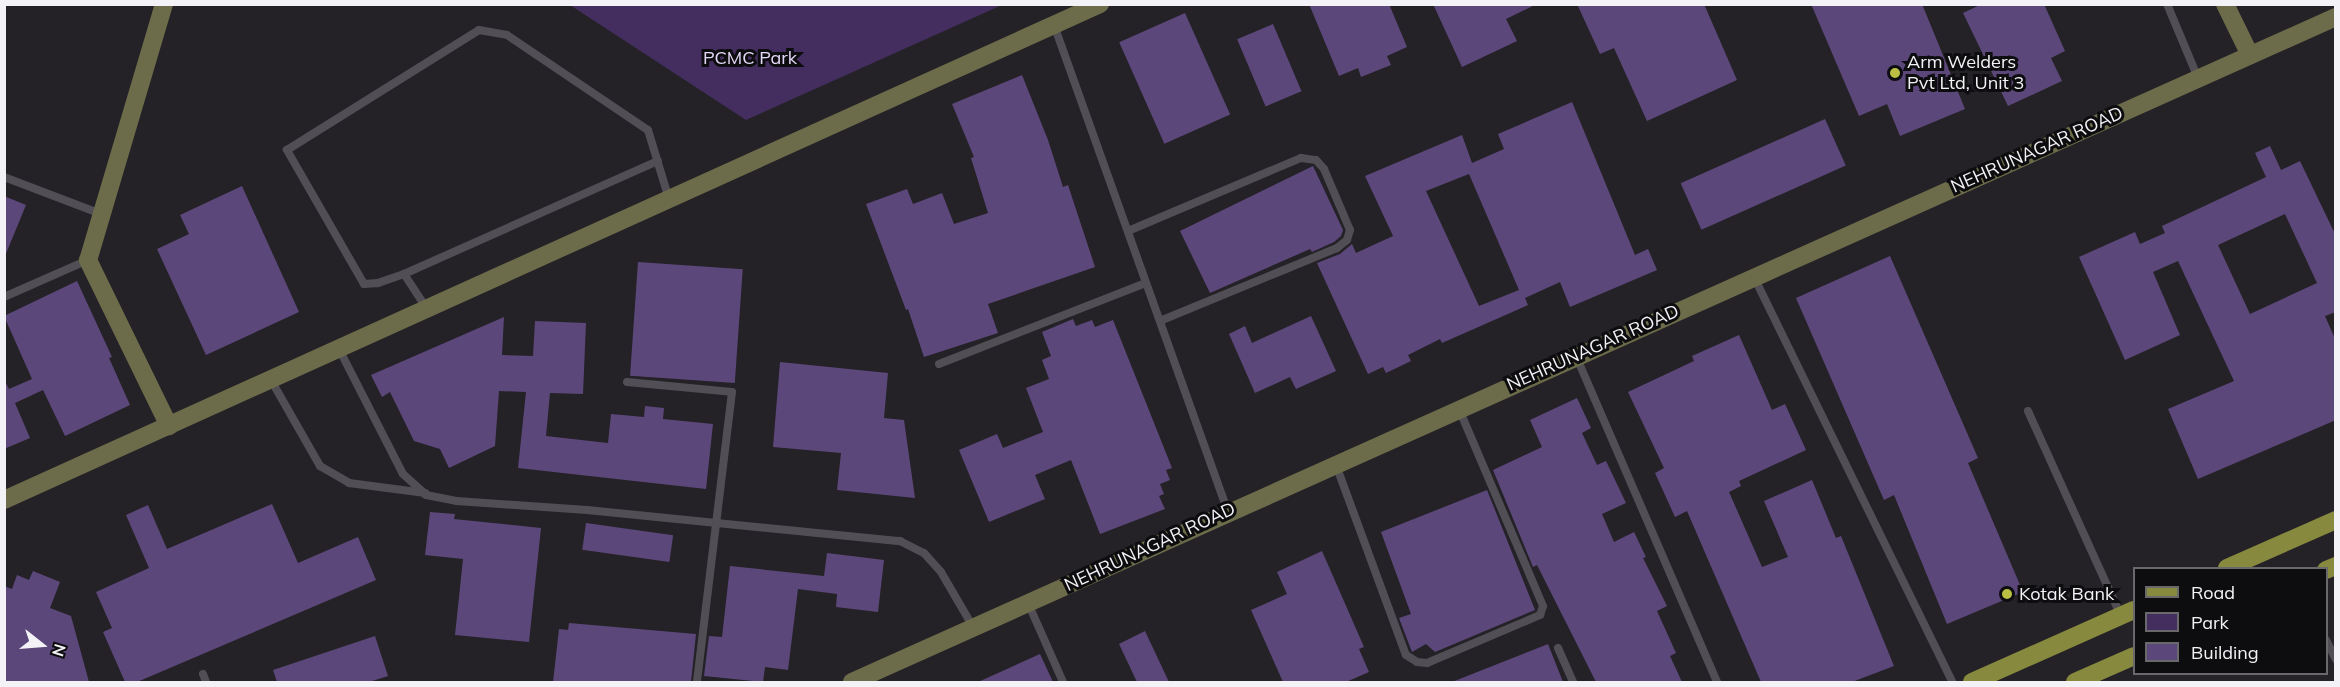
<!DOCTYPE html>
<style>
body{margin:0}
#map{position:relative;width:2340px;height:687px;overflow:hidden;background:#242227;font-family:Mulish,sans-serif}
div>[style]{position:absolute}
.green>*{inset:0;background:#432e5f}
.building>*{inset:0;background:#5c477a;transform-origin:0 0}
.lane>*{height:8px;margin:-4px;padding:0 4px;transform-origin:4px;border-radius:4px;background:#514f55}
.secondary>*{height:18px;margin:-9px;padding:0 9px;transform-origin:9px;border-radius:9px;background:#6c6c4a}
.primary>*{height:18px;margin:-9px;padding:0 9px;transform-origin:9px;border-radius:9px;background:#87893f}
.dots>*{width:16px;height:16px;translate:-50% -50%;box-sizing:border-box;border:3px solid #0d0c0e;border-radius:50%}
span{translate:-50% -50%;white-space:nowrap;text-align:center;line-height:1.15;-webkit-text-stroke:6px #0d0c0e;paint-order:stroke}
.park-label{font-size:18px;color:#e4d8f9}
.poi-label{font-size:18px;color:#f3f2f6}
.left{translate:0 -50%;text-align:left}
.street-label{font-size:18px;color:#f3f2f6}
.frame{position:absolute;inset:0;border:6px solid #f3f2f6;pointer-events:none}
.legend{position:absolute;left:2133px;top:567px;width:195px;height:108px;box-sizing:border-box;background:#0d0c0e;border:2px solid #69686b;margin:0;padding:8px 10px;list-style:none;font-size:18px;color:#f3f2f6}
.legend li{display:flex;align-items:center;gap:12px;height:30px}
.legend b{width:30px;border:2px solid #69686b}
.north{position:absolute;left:12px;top:615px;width:60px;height:60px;-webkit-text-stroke:4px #0d0c0e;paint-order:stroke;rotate:107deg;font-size:16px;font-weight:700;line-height:24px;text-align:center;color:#f3f2f6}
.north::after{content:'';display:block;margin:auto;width:21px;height:27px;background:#f3f2f6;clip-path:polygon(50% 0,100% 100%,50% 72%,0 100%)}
</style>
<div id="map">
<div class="green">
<i style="clip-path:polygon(570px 5px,1002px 5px,746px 120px)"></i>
</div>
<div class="building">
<i style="clip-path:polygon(1309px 4px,1389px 4px,1407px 47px,1387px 56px,1391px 65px,1361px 77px,1358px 68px,1339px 76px)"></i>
<i style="clip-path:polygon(1433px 4px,1537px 4px,1506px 19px,1517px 41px,1462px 67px)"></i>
<i style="clip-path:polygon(1577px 4px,1704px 4px,1737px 80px,1647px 121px,1614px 48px,1600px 54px)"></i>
<i style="clip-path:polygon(1811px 4px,1922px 4px,1965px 109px,1900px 136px,1887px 104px,1859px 116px)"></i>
<i style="clip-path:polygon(1982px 4px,2044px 4px,2065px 51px,2051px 58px,2062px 81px,2008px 106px,1963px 13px)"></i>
<i style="left:1185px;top:13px;width:111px;height:72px;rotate:66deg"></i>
<i style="left:1273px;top:24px;width:73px;height:39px;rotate:67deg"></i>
<i style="clip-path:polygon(1022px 75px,1048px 140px,1063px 187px,1068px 185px,1095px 267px,988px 304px,998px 333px,924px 357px,908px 309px,906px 310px,866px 204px,907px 189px,913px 204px,942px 193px,954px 224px,988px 213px,971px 158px,974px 157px,952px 104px)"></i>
<i style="clip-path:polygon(evenodd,1572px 102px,1635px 255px,1648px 249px,1657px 270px,1570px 307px,1560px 282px,1525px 298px,1528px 305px,1442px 343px,1440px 339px,1408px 355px,1411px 361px,1386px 373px,1383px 367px,1368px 374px,1317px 263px,1340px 254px,1352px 244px,1356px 253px,1393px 236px,1365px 176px,1462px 135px,1472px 163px,1504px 149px,1498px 134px,1572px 102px,1469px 174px,1519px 290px,1479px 306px,1426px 191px,1469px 174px)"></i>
<i style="left:1825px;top:119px;width:51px;height:158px;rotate:66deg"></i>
<i style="clip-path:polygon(evenodd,2270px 146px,2281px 170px,2300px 161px,2336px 236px,2336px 312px,2325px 316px,2336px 341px,2336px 420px,2198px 479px,2168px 409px,2234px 381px,2178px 261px,2153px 272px,2180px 335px,2125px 360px,2079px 257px,2135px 232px,2140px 244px,2165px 233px,2162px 226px,2266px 177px,2255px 153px,2270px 146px,2285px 214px,2317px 283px,2250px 314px,2218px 245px,2285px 214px)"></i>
<i style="clip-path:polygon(1313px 166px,1343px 230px,1341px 236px,1334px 242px,1312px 252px,1310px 249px,1210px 293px,1180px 231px)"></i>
<i style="clip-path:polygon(242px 186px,299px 312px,206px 355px,157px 249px,189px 234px,180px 215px)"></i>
<i style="clip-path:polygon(4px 196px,26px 205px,5px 256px,4px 256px)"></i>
<i style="clip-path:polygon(1890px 256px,1978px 458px,1968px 463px,2023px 592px,1947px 624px,1894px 495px,1884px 500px,1796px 298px)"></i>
<i style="left:638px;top:262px;width:105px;height:114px;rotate:4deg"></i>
<i style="clip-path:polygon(77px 281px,112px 357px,109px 358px,130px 405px,65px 436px,43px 390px,15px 403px,30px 438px,4px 449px,4px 379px,9px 389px,32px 379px,4px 316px)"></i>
<i style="clip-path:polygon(1311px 316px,1336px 371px,1296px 389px,1290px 377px,1255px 393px,1229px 334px,1245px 326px,1252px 343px)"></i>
<i style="clip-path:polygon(504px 317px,502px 355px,533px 356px,535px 321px,586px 323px,583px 394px,550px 393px,546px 436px,608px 443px,611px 414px,644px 417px,645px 406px,664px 408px,663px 419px,713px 424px,706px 489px,518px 468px,526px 392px,499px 391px,495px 446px,449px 468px,440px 449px,414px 441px,390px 392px,382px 397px,371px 375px)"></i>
<i style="clip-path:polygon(1073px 319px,1076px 326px,1092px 320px,1095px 327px,1113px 320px,1172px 468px,1166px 470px,1170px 480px,1160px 484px,1164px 494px,1159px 496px,1165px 509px,1100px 534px,1071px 460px,1035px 475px,1045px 499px,989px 522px,959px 450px,997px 434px,1003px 448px,1043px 432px,1026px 388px,1049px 379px,1042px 360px,1051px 356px,1042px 332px)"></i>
<i style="clip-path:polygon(1739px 335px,1772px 410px,1785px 404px,1806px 450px,1739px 481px,1741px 486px,1729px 492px,1762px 567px,1788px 557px,1764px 501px,1812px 480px,1836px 538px,1841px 536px,1894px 666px,1852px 682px,1761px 682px,1687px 511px,1675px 517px,1655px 473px,1664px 468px,1628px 392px,1694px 361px,1692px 356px)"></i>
<i style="clip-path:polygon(780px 362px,888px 373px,884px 418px,904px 420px,915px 498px,837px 490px,841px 453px,773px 447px)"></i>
<i style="clip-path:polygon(1577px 398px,1591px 428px,1582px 433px,1597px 465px,1606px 461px,1626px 503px,1602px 514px,1614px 542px,1634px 532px,1646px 557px,1643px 558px,1667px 606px,1657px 611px,1676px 653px,1670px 656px,1682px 682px,1596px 682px,1537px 565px,1533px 567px,1493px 470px,1542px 447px,1530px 420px)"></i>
<i style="clip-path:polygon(1487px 490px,1535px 610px,1435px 652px,1426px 644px,1412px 652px,1399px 618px,1411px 614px,1381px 532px)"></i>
<i style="clip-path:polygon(272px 504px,298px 563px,358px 537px,376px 580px,137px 682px,125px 682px,103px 632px,112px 628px,96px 592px,149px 568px,126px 515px,148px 505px,167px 549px)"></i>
<i style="clip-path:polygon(430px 512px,455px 514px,454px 519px,541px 528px,529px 642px,455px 635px,463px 559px,425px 555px)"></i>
<i style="left:586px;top:523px;width:88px;height:27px;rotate:8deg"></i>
<i style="clip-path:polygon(1322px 551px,1364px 647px,1359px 649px,1369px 672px,1346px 682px,1283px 682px,1251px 610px,1287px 594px,1277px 572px)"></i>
<i style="clip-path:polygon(827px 553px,884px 560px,878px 612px,836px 607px,837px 594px,798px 589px,788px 670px,765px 667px,763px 682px,704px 676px,709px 636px,722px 637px,730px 566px,824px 576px)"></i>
<i style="clip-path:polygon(33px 571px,60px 582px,50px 608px,71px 616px,89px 682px,4px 682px,4px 586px,12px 589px,17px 575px,29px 580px)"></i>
<i style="clip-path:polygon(569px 623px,696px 634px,691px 682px,553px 682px,559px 629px,568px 630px)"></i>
<i style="clip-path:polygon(1145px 631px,1169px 682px,1137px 682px,1119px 644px)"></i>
<i style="clip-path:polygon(375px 636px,388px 676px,369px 682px,277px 682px,273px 670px)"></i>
<i style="clip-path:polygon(1548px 644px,1563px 682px,1452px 682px)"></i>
<i style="clip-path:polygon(1040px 654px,1053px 682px,978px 682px)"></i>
</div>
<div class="lane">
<i style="left:2167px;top:4px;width:80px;rotate:67.3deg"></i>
<i style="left:1054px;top:25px;width:517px;rotate:70.34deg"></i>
<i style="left:4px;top:177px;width:104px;rotate:20.9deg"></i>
<i style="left:1128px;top:231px;width:188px;rotate:-22.9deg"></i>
<i style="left:1301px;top:158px;width:15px;rotate:8deg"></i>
<i style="left:1316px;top:160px;width:12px;rotate:48deg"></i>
<i style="left:1324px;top:169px;width:66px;rotate:66.9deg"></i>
<i style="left:1350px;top:230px;width:10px;rotate:107deg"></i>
<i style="left:1347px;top:240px;width:13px;rotate:141deg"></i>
<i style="left:1337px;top:248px;width:191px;rotate:157.6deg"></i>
<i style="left:404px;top:274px;width:278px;rotate:-24deg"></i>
<i style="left:1754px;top:277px;width:451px;rotate:63.9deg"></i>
<i style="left:4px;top:297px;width:92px;rotate:-23.8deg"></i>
<i style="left:427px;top:309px;width:42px;rotate:-123.3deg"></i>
<i style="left:404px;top:274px;width:28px;rotate:161deg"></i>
<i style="left:378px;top:283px;width:14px;rotate:176deg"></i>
<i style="left:364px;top:284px;width:155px;rotate:-119.9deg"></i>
<i style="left:287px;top:150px;width:226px;rotate:-32deg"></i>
<i style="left:479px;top:30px;width:28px;rotate:10deg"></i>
<i style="left:507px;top:35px;width:170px;rotate:34deg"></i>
<i style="left:648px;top:130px;width:72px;rotate:73.1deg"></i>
<i style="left:339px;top:349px;width:140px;rotate:62.9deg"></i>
<i style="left:403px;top:474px;width:31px;rotate:42deg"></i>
<i style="left:426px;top:495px;width:32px;rotate:11deg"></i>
<i style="left:457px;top:501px;width:130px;rotate:4deg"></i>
<i style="left:587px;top:510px;width:315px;rotate:5.7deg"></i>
<i style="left:900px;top:541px;width:27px;rotate:27deg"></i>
<i style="left:924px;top:553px;width:25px;rotate:48deg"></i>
<i style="left:941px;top:572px;width:64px;rotate:59.8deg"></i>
<i style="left:1576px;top:356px;width:355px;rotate:66.6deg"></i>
<i style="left:939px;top:364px;width:222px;rotate:-21.4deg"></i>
<i style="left:271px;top:380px;width:99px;rotate:60.3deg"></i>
<i style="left:320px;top:466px;width:34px;rotate:30deg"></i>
<i style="left:349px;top:483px;width:77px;rotate:7.5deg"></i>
<i style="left:627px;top:382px;width:105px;rotate:5.4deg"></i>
<i style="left:732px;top:392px;width:292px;rotate:96.9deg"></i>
<i style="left:2028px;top:411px;width:225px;rotate:65.6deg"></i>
<i style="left:1336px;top:465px;width:202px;rotate:69.8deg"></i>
<i style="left:1406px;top:655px;width:13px;rotate:32deg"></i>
<i style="left:1417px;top:662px;width:10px;rotate:6deg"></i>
<i style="left:1427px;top:663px;width:123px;rotate:-23deg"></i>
<i style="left:1540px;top:615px;width:9px;rotate:-72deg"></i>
<i style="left:1543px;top:606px;width:214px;rotate:-113.1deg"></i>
<i style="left:1028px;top:603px;width:86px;rotate:66.1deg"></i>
<i style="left:2326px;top:640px;width:22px;rotate:63deg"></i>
<i style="left:1558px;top:648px;width:37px;rotate:66deg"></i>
<i style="left:203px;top:674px;width:9px;rotate:69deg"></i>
</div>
<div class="secondary">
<i style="left:164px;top:4px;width:267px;rotate:106.5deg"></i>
<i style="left:88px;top:260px;width:185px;rotate:64deg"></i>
<i style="left:2225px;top:4px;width:57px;rotate:63.9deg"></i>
<i style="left:4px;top:500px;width:1203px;rotate:-24.35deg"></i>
<i style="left:852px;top:682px;width:1626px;rotate:-24.14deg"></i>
</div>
<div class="primary">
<i style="left:2227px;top:568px;width:119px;rotate:-23.8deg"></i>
<i style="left:2326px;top:570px;width:11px;rotate:-22deg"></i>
<i style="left:1972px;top:682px;width:177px;rotate:-24deg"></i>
<i style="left:2075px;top:682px;width:64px;rotate:-23.8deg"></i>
</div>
<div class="dots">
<i style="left:1895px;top:73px;background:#bbc045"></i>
<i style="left:2007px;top:594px;background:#bbc045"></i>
</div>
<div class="park-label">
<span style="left:750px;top:58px">PCMC Park</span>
</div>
<div class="poi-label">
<span class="left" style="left:1907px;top:73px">Arm Welders<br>Pvt Ltd, Unit 3</span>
<span class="left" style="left:2019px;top:594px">Kotak Bank</span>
</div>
<div class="street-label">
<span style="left:2037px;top:150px;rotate:-24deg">NEHRUNAGAR ROAD</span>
<span style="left:1593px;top:348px;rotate:-24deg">NEHRUNAGAR ROAD</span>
<span style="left:1150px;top:547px;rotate:-25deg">NEHRUNAGAR ROAD</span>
</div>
<div class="frame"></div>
<ul class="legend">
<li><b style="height:8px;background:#87893f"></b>Road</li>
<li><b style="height:16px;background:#432e5f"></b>Park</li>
<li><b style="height:16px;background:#5c477a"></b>Building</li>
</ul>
<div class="north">N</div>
</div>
